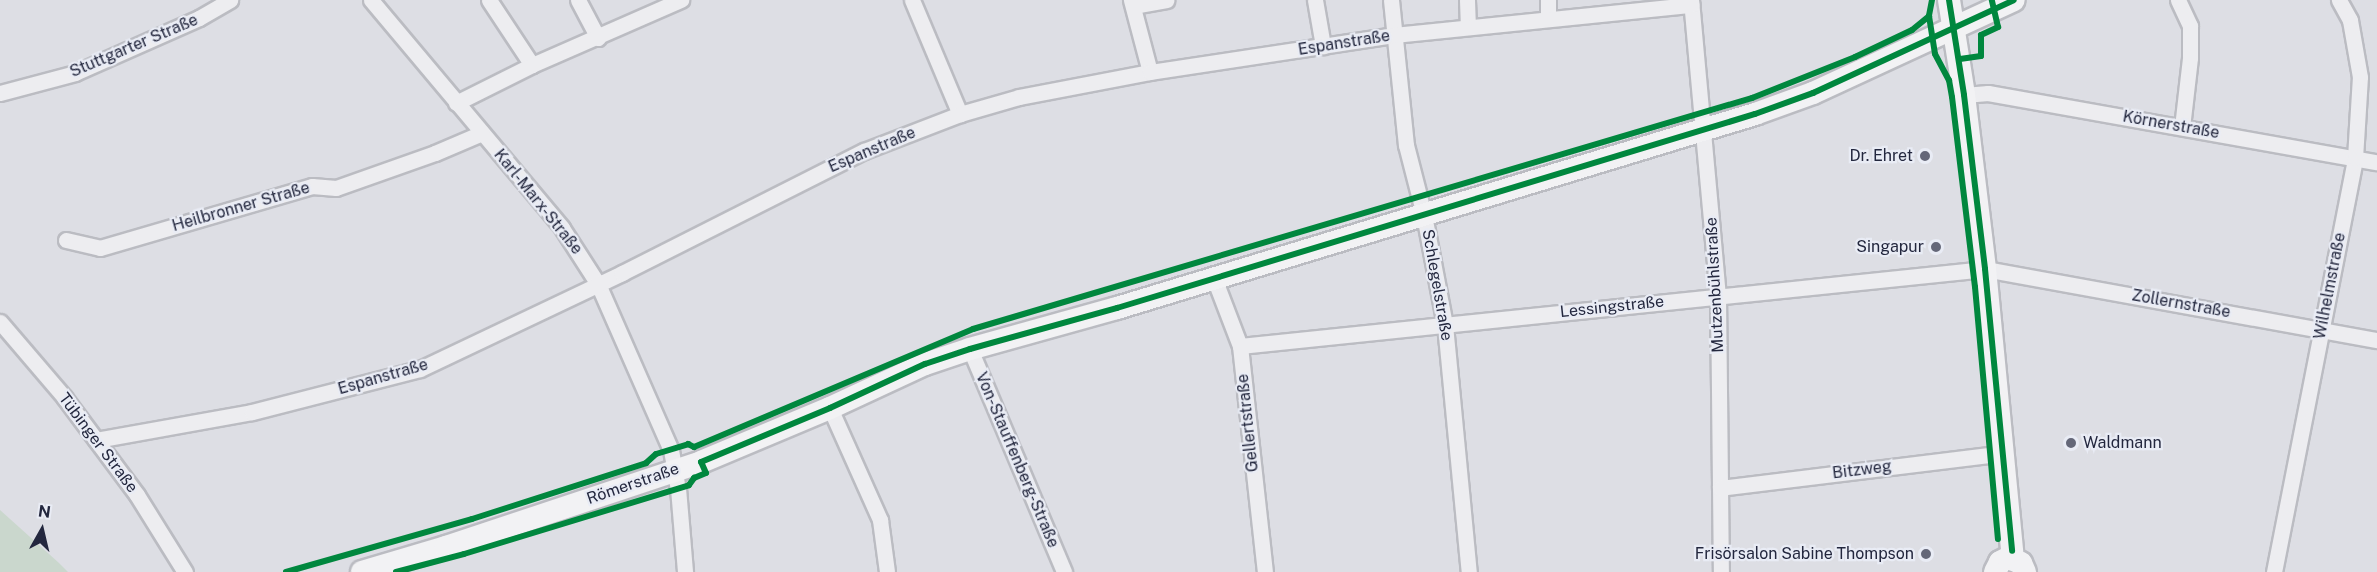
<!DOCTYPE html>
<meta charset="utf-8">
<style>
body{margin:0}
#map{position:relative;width:2377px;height:572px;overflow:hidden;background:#dddee4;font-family:"Public Sans",sans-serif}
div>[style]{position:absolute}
.green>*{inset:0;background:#cad7cd}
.roads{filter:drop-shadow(2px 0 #bbbcc2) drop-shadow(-2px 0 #bbbcc2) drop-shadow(0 2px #bbbcc2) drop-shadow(0 -2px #bbbcc2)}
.street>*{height:15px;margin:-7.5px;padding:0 7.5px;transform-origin:7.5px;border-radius:7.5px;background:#ededf0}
.secondary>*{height:22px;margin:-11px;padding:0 11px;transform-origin:11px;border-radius:11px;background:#f2f2f4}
.cycleway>*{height:6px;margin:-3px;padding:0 3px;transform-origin:3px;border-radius:3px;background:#00873e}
.dots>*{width:16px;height:16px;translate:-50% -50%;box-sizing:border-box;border:3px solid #e9ecf5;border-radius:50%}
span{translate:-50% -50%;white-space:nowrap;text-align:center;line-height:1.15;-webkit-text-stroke:4.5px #e9ecf5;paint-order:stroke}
.street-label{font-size:16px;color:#23273e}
.poi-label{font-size:16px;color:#23273e}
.right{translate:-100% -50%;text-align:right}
.left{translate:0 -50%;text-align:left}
.north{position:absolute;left:12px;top:500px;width:60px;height:60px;-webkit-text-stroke:4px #e9ecf5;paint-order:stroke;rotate:8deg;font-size:16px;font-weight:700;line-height:24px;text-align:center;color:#23273e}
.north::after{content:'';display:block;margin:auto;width:21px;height:27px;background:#23273e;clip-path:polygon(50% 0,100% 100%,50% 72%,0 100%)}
</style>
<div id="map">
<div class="green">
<i style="clip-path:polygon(0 510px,59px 563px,68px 572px,0 572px)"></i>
</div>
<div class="roads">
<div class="street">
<i style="left:371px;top:0;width:297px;rotate:50deg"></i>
<i style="left:562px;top:228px;width:67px;rotate:57.3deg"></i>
<i style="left:598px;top:284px;width:181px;rotate:66.3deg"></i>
<i style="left:671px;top:450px;width:39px;rotate:80deg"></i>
<i style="left:678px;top:488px;width:84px;rotate:85.2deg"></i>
<i style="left:489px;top:0;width:78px;rotate:56.5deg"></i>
<i style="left:578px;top:0;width:43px;rotate:62.2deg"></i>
<i style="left:912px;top:0;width:124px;rotate:67.2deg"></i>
<i style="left:1131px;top:0;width:74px;rotate:75.2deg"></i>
<i style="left:1315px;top:0;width:47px;rotate:80.1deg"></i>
<i style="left:1391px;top:0;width:146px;rotate:84.1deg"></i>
<i style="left:1406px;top:145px;width:72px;rotate:75.6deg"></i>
<i style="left:1424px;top:215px;width:112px;rotate:79.2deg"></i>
<i style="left:1445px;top:325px;width:248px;rotate:84.5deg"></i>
<i style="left:1467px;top:0;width:26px;rotate:88deg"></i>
<i style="left:1548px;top:0;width:19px;rotate:90deg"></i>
<i style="left:1691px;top:0;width:296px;rotate:84.8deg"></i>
<i style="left:1718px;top:295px;width:277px;rotate:89.4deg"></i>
<i style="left:2178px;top:0;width:29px;rotate:65deg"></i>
<i style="left:2190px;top:26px;width:32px;rotate:90deg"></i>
<i style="left:2190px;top:58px;width:69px;rotate:96.6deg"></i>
<i style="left:1133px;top:6px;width:34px;rotate:-10deg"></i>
<i style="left:0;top:93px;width:78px;rotate:-14.9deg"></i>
<i style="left:75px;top:73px;width:136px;rotate:-23.9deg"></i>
<i style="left:199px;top:18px;width:36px;rotate:-30deg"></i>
<i style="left:1964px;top:95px;width:24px;rotate:-5deg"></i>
<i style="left:1988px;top:93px;width:395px;rotate:10.1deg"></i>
<i style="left:456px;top:103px;width:85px;rotate:-26.6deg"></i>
<i style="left:532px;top:65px;width:163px;rotate:-23.6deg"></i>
<i style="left:66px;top:240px;width:35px;rotate:13deg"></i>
<i style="left:100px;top:248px;width:221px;rotate:-16.3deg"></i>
<i style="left:312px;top:186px;width:24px;rotate:5deg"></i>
<i style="left:336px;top:188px;width:105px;rotate:-19.5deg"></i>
<i style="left:435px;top:153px;width:51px;rotate:-23.1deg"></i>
<i style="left:1214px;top:278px;width:73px;rotate:69.1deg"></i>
<i style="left:1240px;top:346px;width:227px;rotate:83.7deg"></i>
<i style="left:0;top:322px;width:99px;rotate:49.5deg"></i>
<i style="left:64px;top:397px;width:122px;rotate:53.3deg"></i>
<i style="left:137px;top:495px;width:91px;rotate:58.1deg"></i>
<i style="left:1240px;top:346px;width:749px;rotate:-5.9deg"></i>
<i style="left:1985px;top:269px;width:398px;rotate:10.3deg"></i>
<i style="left:970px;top:349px;width:242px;rotate:67.1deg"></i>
<i style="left:830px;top:408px;width:123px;rotate:65.9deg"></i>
<i style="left:880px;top:520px;width:52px;rotate:82.3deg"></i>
<i style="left:96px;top:440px;width:158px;rotate:-10.2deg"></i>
<i style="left:252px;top:412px;width:173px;rotate:-14.4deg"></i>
<i style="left:420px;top:369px;width:224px;rotate:-25.4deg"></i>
<i style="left:622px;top:273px;width:271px;rotate:-26.8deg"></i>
<i style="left:864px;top:151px;width:103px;rotate:-21.1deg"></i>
<i style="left:960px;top:114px;width:61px;rotate:-16.1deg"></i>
<i style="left:1019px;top:97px;width:133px;rotate:-10.8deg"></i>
<i style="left:1150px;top:72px;width:247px;rotate:-8.6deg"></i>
<i style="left:1394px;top:35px;width:299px;rotate:-5.8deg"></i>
<i style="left:1720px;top:488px;width:286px;rotate:-7deg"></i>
<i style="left:2274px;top:572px;width:422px;rotate:-78.9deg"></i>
<i style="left:2355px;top:158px;width:81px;rotate:-86.5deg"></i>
<i style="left:2360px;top:77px;width:58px;rotate:-100deg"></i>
<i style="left:2350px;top:20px;width:23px;rotate:-119deg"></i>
</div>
<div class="secondary">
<i style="left:1949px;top:0;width:96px;rotate:81deg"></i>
<i style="left:1964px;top:95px;width:175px;rotate:83.1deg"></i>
<i style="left:1985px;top:269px;width:290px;rotate:84.5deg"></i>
<i style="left:362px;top:572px;width:88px;rotate:-16.6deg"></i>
<i style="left:446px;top:547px;width:269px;rotate:-18.4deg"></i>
<i style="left:701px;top:462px;width:140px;rotate:-22.7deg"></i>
<i style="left:830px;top:408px;width:105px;rotate:-24.9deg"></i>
<i style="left:925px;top:364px;width:47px;rotate:-18.4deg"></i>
<i style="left:970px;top:349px;width:153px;rotate:-15.6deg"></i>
<i style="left:1117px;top:308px;width:667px;rotate:-16.91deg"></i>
<i style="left:1755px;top:114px;width:62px;rotate:-19.9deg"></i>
<i style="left:1813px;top:93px;width:221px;rotate:-24.8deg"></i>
<i style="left:1995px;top:572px;width:11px;rotate:-63deg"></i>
<i style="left:2000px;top:562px;width:9px;rotate:-27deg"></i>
<i style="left:2008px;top:558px;width:14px;rotate:21deg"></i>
<i style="left:2021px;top:563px;width:10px;rotate:66deg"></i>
</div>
</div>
<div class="cycleway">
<i style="left:1932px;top:0;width:16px;rotate:101deg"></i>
<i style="left:1929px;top:16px;width:38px;rotate:81deg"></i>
<i style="left:1935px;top:54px;width:30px;rotate:62deg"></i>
<i style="left:1949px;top:80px;width:17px;rotate:80deg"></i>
<i style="left:1952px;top:97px;width:191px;rotate:83.1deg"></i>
<i style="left:1975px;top:287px;width:253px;rotate:84.8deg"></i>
<i style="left:1949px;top:0;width:96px;rotate:81deg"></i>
<i style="left:1964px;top:95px;width:175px;rotate:83.1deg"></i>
<i style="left:1985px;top:269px;width:283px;rotate:84.5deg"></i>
<i style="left:1960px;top:59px;width:21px;rotate:-8deg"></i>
<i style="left:1981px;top:56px;width:21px;rotate:-90deg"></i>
<i style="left:1981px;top:35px;width:19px;rotate:-25deg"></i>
<i style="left:1998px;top:27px;width:28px;rotate:-103deg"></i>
<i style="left:286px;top:572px;width:193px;rotate:-15.9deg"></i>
<i style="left:472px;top:519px;width:183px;rotate:-17.8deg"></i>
<i style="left:646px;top:463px;width:13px;rotate:-42deg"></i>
<i style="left:656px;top:454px;width:34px;rotate:-17deg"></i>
<i style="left:688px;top:444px;width:7px;rotate:27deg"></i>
<i style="left:694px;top:447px;width:303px;rotate:-22.9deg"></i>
<i style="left:973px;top:329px;width:813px;rotate:-16.52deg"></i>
<i style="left:1752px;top:98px;width:111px;rotate:-21.7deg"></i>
<i style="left:1855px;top:57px;width:63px;rotate:-25.3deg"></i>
<i style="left:1912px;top:30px;width:22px;rotate:-39deg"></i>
<i style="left:396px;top:572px;width:70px;rotate:-14.8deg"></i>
<i style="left:464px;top:554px;width:235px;rotate:-17deg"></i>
<i style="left:689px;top:485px;width:9px;rotate:-54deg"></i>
<i style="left:694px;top:478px;width:13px;rotate:-23deg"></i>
<i style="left:706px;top:473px;width:12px;rotate:-114deg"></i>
<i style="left:701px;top:462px;width:140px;rotate:-22.7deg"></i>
<i style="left:830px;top:408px;width:105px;rotate:-24.9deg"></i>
<i style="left:925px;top:364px;width:47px;rotate:-18.4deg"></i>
<i style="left:970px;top:349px;width:153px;rotate:-15.6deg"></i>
<i style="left:1117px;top:308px;width:667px;rotate:-16.91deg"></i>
<i style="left:1755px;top:114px;width:62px;rotate:-19.9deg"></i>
<i style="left:1813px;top:93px;width:221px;rotate:-24.8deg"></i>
</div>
<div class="dots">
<i style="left:1925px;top:156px;background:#646778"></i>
<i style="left:1936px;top:247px;background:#646778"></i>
<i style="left:2071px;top:443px;background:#646778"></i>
<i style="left:1926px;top:554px;background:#646778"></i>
</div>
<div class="street-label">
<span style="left:1344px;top:43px;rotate:-9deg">Espanstraße</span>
<span style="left:134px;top:46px;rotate:-23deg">Stuttgarter Straße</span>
<span style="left:2171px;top:125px;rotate:10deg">Körnerstraße</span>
<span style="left:872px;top:150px;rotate:-23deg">Espanstraße</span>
<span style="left:538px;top:202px;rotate:51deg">Karl-Marx-Straße</span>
<span style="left:241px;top:207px;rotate:-16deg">Heilbronner Straße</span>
<span style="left:1437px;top:285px;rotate:80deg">Schlegelstraße</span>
<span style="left:1715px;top:285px;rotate:-93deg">Mutzenbühlstraße</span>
<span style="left:2330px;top:286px;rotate:-79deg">Wilhelmstraße</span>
<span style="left:2181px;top:304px;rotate:10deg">Zollernstraße</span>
<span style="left:1612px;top:307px;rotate:-6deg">Lessingstraße</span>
<span style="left:383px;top:377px;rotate:-16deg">Espanstraße</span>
<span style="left:1248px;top:423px;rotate:-96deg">Gellertstraße</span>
<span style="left:98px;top:443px;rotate:53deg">Tübinger Straße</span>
<span style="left:1017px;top:460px;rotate:67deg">Von-Stauffenberg-Straße</span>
<span style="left:1862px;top:470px;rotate:-7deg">Bitzweg</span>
<span style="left:633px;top:484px;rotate:-19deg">Römerstraße</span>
</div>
<div class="poi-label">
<span class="right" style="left:1913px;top:156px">Dr. Ehret</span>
<span class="right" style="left:1924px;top:247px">Singapur</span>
<span class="left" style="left:2083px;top:443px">Waldmann</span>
<span class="right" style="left:1914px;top:554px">Frisörsalon Sabine Thompson</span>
</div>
<div class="north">N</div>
</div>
